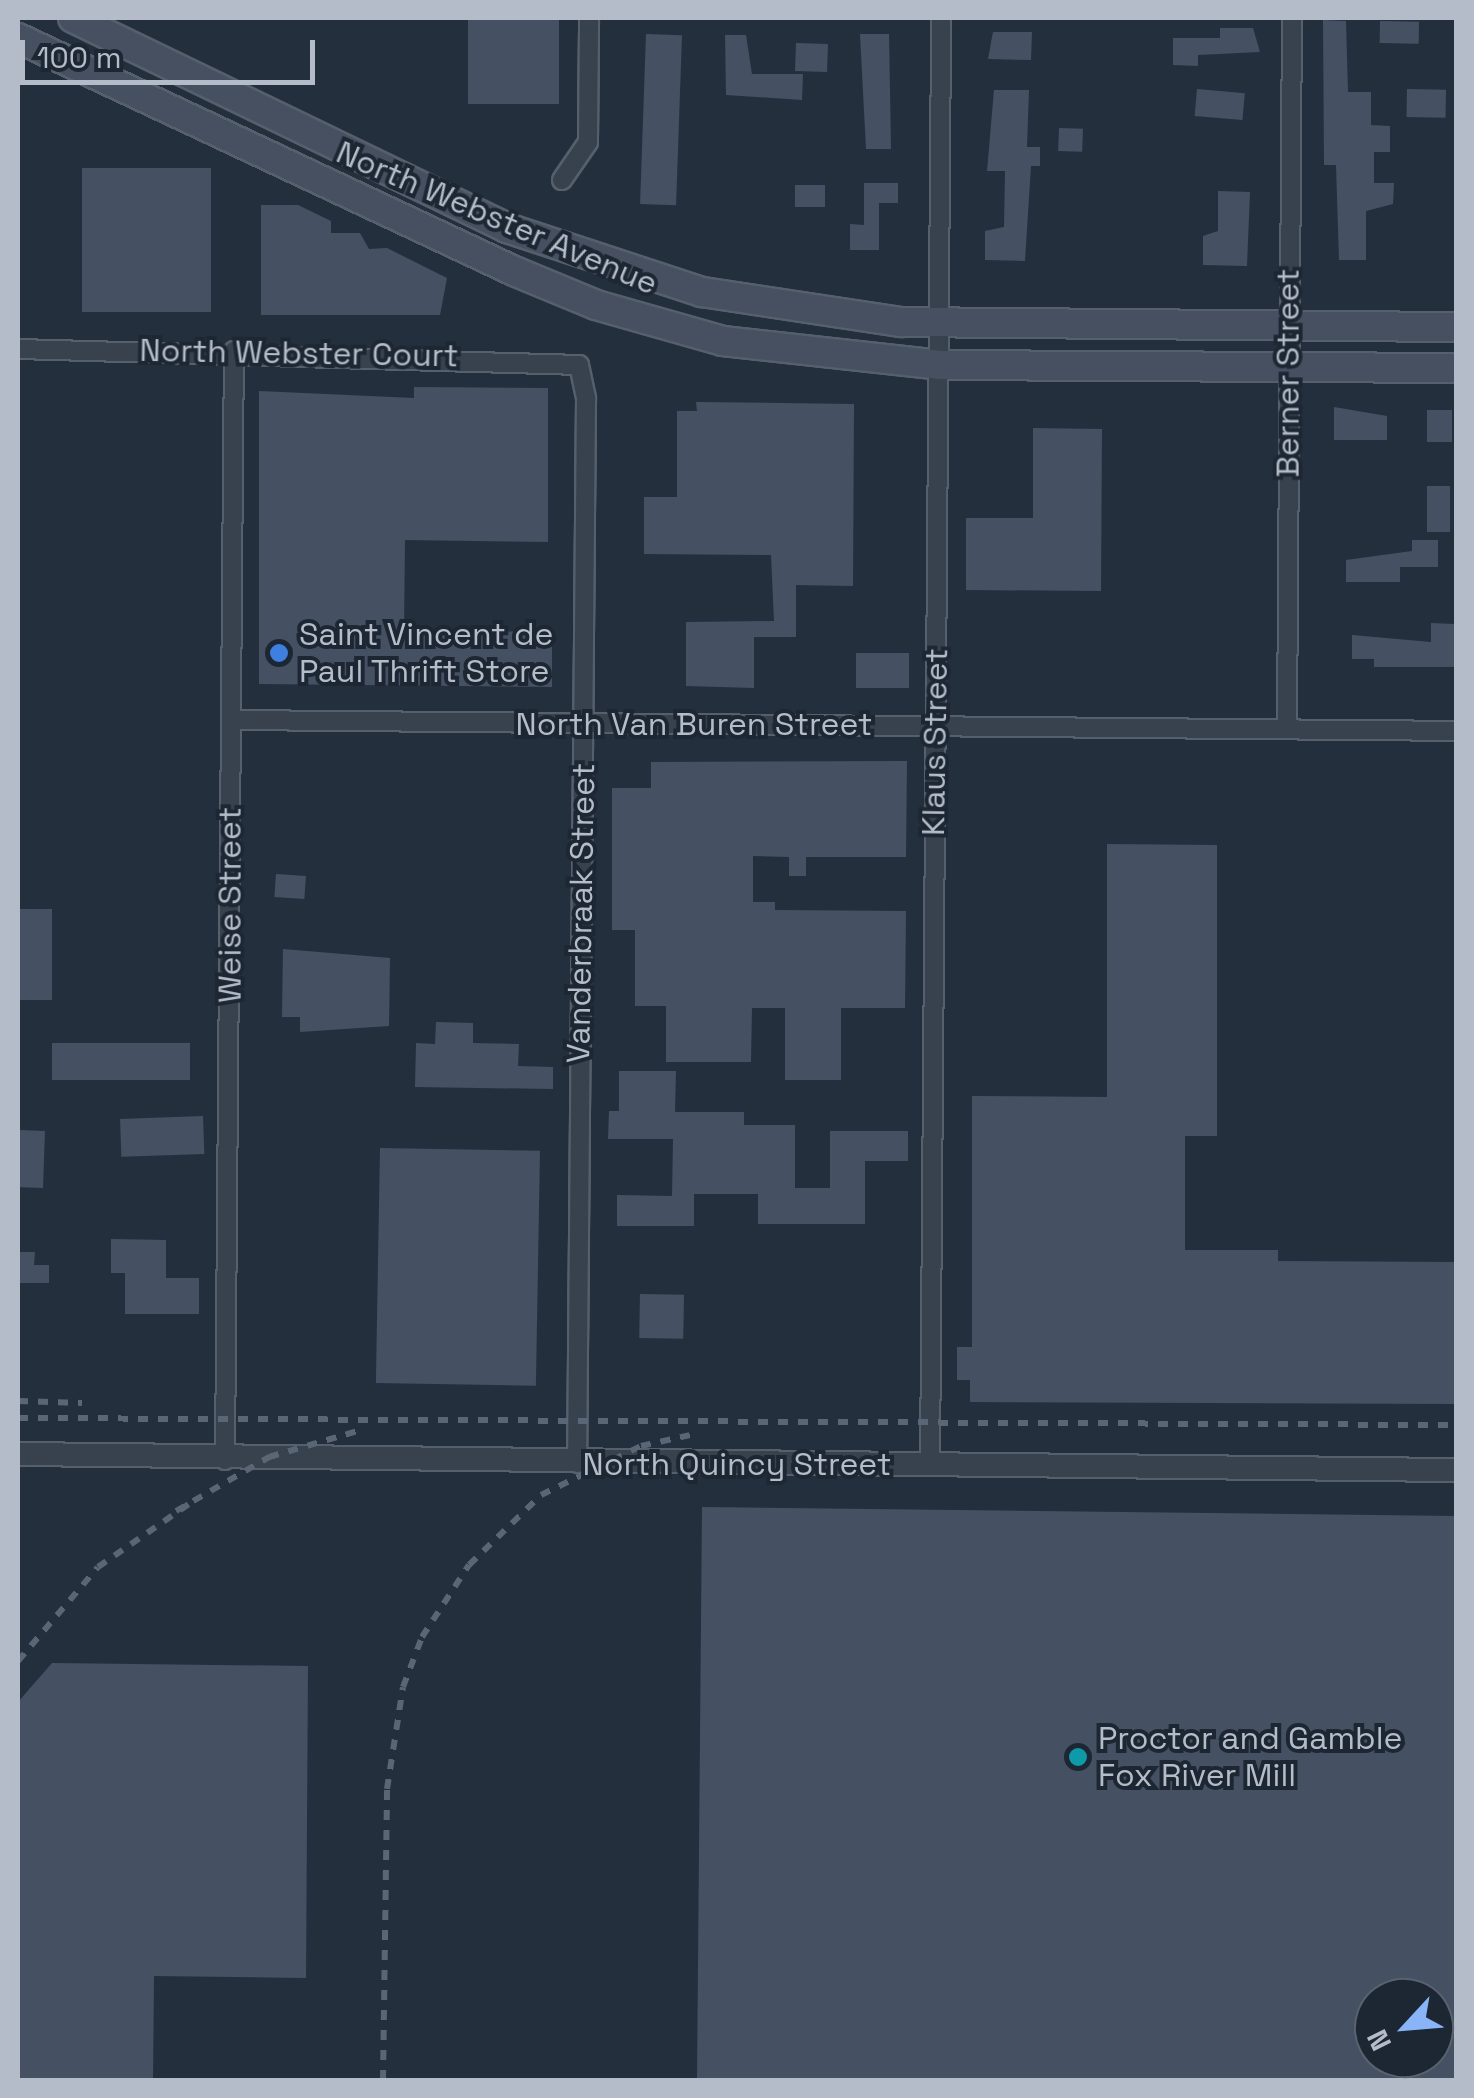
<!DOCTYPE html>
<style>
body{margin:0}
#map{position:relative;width:1474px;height:2098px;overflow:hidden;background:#242f3e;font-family:"Space Grotesk",sans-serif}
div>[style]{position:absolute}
.building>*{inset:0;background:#455162;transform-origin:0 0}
.roads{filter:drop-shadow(2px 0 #565f6c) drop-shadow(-2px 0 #565f6c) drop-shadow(0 2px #565f6c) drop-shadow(0 -2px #565f6c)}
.minor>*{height:18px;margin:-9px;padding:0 9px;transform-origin:9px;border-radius:9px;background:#38414e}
.tertiary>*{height:22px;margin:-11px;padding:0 11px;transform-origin:11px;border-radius:11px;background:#38414e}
.secondary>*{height:28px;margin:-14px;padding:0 14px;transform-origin:14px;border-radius:14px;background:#465061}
.rail>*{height:6px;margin-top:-3px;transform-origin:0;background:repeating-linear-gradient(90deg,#5a6575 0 10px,transparent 0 20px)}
.dots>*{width:28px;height:28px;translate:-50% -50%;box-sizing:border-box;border:5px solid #1d2633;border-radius:50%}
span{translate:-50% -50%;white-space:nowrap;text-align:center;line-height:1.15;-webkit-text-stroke:8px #1d2633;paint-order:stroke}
.street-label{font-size:32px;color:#b4bcc9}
.poi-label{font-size:32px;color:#b4bcc9}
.left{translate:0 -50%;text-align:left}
.frame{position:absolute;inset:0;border:20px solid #b4bcc9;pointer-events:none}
.north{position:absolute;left:1354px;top:1978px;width:100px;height:100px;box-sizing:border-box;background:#1d2633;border:2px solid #59626f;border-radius:50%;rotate:244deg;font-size:28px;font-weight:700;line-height:40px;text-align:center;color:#b4bcc9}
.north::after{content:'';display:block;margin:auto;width:35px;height:45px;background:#8ab4f8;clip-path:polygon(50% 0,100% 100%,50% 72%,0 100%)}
.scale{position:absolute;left:20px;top:40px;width:295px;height:45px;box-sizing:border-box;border:5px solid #b4bcc9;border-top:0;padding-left:12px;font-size:30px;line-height:35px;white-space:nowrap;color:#b4bcc9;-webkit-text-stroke:8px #1d2633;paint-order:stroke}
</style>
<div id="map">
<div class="building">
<i style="left:468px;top:19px;width:91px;height:85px"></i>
<i style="clip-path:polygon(1323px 20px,1346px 21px,1348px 92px,1371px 92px,1371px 125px,1390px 126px,1390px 152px,1374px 152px,1374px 183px,1394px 183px,1393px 204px,1366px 211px,1366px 260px,1339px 260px,1336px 165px,1324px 165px)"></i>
<i style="left:1380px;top:21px;width:39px;height:22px;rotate:1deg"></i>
<i style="clip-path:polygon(1220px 28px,1253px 28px,1260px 52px,1198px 55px,1198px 66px,1173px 65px,1173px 38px,1220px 38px)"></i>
<i style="clip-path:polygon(993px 32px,1032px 32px,1031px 60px,988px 59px)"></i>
<i style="left:646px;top:34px;width:36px;height:170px;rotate:2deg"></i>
<i style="clip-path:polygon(860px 34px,889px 34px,891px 149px,866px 149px)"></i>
<i style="clip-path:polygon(725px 35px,746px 35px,752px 74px,803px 74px,802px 100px,726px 95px)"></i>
<i style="left:796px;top:43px;width:32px;height:28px;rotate:2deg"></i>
<i style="left:1197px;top:89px;width:48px;height:27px;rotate:5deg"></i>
<i style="left:1407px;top:89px;width:39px;height:28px;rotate:1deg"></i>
<i style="clip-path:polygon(994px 90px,1029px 90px,1027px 147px,1040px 147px,1040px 166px,1031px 166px,1025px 261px,985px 260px,985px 231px,1004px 227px,1005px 171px,987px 171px)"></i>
<i style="left:1059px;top:128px;width:24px;height:23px;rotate:2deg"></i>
<i style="left:82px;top:168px;width:129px;height:144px"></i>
<i style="clip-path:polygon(864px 183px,898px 183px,898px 203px,879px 203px,879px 250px,850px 250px,850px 224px,864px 225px)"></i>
<i style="left:795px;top:185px;width:30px;height:22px"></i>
<i style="clip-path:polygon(1218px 191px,1250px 192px,1247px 266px,1203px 265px,1203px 236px,1218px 231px)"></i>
<i style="clip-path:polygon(261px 205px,298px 205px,331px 221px,331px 233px,360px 233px,369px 249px,387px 248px,447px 278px,440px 315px,261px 315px)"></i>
<i style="clip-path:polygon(414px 387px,548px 388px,548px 542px,405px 540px,404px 630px,552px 632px,552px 687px,259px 684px,259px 391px,414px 398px)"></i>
<i style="clip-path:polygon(696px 402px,854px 404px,853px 586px,796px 585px,796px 637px,754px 637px,754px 688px,686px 686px,686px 622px,774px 621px,771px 555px,644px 554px,644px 497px,677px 497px,677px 411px,697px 411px)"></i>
<i style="clip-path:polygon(1334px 407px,1387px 416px,1387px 440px,1334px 440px)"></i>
<i style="left:1427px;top:410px;width:25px;height:32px"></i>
<i style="clip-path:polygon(1033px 428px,1102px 429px,1101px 591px,966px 590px,966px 518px,1033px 518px)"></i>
<i style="left:1427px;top:486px;width:23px;height:46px"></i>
<i style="clip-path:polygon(1412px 540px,1438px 540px,1438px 567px,1400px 567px,1400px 582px,1346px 582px,1346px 560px,1412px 551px)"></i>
<i style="clip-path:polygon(1431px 623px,1454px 624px,1454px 667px,1374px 667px,1374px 659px,1352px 659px,1352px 635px,1431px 642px)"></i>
<i style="left:856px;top:653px;width:53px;height:35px"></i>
<i style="clip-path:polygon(907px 761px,906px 857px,806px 857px,806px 876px,789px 876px,789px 857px,753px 856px,753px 902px,775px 902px,775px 910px,906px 911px,905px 1008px,841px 1008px,841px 1080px,785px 1080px,785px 1008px,752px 1008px,751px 1062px,666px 1062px,666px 1006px,635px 1006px,635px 930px,612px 930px,612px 788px,651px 788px,651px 762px)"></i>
<i style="clip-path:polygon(1107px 844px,1217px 845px,1217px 1136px,1185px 1136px,1185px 1250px,1278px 1250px,1278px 1261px,1456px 1262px,1456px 1404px,970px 1402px,970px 1380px,957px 1380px,957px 1347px,972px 1347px,972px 1096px,1107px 1097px)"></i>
<i style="left:276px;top:874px;width:30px;height:23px;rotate:4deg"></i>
<i style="left:18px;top:909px;width:34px;height:91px"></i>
<i style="clip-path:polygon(283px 949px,390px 958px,389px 1026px,300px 1032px,300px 1017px,282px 1017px)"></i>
<i style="clip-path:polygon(436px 1022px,473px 1023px,473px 1043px,519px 1044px,518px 1066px,553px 1067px,553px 1089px,415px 1087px,416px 1043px,435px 1044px)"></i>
<i style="left:52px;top:1043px;width:138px;height:37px"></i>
<i style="clip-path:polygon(619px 1071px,676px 1071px,675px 1112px,744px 1112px,744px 1125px,795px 1125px,795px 1188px,830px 1188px,830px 1131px,908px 1131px,908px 1161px,865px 1161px,865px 1224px,758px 1224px,758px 1194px,694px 1194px,694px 1226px,617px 1226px,617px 1195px,672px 1196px,673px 1139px,608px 1139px,609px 1111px,619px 1111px)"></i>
<i style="left:203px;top:1116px;width:38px;height:83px;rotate:88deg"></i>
<i style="left:18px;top:1130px;width:27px;height:57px;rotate:2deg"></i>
<i style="left:380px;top:1148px;width:160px;height:235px;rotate:1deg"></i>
<i style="clip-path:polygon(111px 1239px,166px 1240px,166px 1278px,199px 1278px,199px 1314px,125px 1314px,125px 1273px,111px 1273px)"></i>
<i style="clip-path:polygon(18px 1252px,35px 1252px,34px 1265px,49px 1265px,49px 1283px,18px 1283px)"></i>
<i style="left:640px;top:1294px;width:44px;height:44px;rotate:1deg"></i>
<i style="clip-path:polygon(evenodd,702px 1507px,1456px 1516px,1456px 2080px,697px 2080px,702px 1507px,1374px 1998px,1434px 1998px,1434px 2058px,1374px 2058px,1374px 1998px)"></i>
<i style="clip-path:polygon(52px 1663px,308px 1666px,306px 1978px,154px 1976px,153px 2080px,18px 2080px,18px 1702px)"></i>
</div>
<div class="roads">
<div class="minor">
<i style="left:562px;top:180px;width:46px;rotate:-55.6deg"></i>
<i style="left:588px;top:142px;width:124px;rotate:-89.5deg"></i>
<i style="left:18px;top:349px;width:561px;rotate:1.63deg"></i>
<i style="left:579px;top:365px;width:35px;rotate:78deg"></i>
<i style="left:586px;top:399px;width:1064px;rotate:90.48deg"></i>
<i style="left:231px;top:720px;width:1225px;rotate:0.51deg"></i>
<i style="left:1287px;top:728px;width:710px;rotate:-89.6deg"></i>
<i style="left:225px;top:1460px;width:1109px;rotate:-89.54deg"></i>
<i style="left:930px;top:1466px;width:1448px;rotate:-89.56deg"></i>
</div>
<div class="tertiary">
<i style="left:18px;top:1454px;width:1438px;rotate:0.64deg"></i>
</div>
<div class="secondary">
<i style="left:73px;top:18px;width:482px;rotate:25.8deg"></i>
<i style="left:507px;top:228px;width:205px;rotate:18.2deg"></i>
<i style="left:702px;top:292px;width:201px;rotate:8.6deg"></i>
<i style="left:901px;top:322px;width:555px;rotate:0.52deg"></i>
<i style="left:18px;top:38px;width:548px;rotate:25.16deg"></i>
<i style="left:514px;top:271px;width:89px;rotate:22.5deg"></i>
<i style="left:596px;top:305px;width:132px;rotate:15.8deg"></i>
<i style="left:723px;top:341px;width:218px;rotate:6.3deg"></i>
<i style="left:940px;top:365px;width:516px;rotate:0.33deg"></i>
</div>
</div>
<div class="rail">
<i style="left:18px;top:1401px;width:64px;rotate:1.8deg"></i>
<i style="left:18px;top:1418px;width:1438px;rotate:0.28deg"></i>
<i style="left:176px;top:1511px;width:108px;rotate:-30.1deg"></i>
<i style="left:269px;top:1457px;width:99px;rotate:-16.4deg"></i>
<i style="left:18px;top:1661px;width:123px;rotate:-49.6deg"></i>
<i style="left:98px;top:1567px;width:111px;rotate:-34.7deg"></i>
<i style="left:383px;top:2080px;width:291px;rotate:-89.2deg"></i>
<i style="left:387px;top:1789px;width:103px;rotate:-81.1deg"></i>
<i style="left:403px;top:1687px;width:53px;rotate:-69.2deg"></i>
<i style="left:422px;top:1637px;width:86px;rotate:-56.9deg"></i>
<i style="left:469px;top:1565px;width:100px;rotate:-44.2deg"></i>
<i style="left:541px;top:1495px;width:111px;rotate:-26.1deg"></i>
<i style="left:641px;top:1446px;width:59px;rotate:-12.6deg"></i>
</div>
<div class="dots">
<i style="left:279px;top:653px;background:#3f7fe0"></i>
<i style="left:1078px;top:1757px;background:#0f9aa8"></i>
</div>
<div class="street-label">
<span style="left:497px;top:218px;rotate:23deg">North Webster Avenue</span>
<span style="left:299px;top:353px;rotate:1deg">North Webster Court</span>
<span style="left:1288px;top:373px;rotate:-90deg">Berner Street</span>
<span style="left:694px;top:724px">North Van Buren Street</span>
<span style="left:935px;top:742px;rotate:-89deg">Klaus Street</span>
<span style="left:230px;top:905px;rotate:-90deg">Weise Street</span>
<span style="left:581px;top:913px;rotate:-89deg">Vanderbraak Street</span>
<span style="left:737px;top:1464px">North Quincy Street</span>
</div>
<div class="poi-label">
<span class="left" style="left:299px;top:653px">Saint Vincent de<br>Paul Thrift Store</span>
<span class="left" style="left:1098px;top:1757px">Proctor and Gamble<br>Fox River Mill</span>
</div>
<div class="frame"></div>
<div class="north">N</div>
<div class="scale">100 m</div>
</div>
